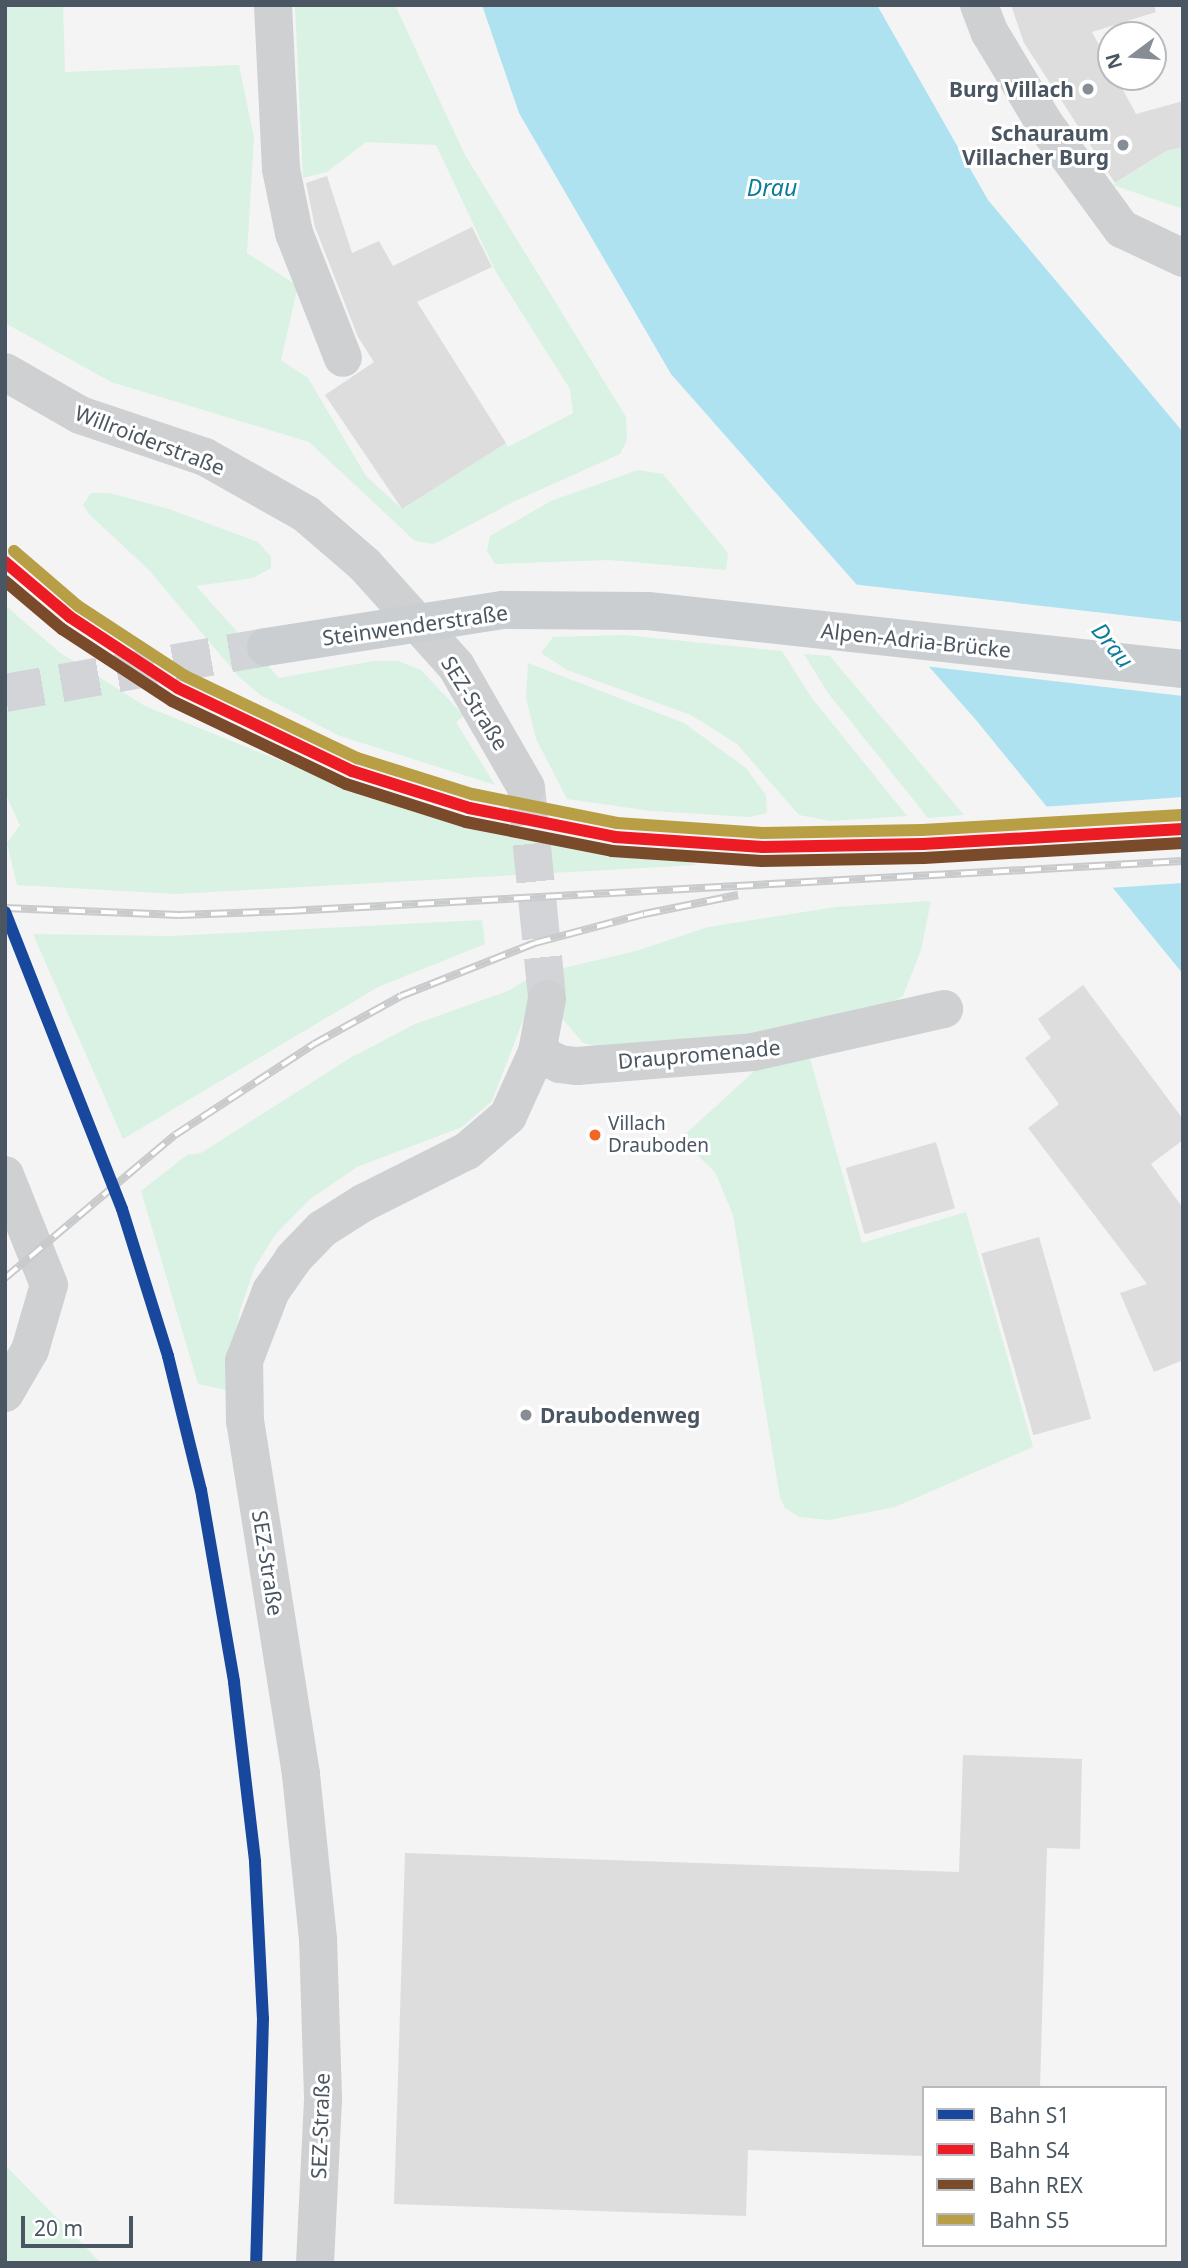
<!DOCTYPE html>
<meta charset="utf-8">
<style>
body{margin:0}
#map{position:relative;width:1188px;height:2268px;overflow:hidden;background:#f4f4f4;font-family:"Noto Sans",sans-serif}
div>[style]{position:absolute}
.green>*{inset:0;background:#d9f2e3}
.water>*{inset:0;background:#aee2f0}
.pier>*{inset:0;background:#f4f4f4}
.building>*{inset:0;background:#ddddde;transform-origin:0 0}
.minor-tunnel>*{height:38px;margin-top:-19px;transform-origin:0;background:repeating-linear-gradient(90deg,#d2d4d7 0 38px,transparent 0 57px)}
.major-tunnel>*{height:38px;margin-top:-19px;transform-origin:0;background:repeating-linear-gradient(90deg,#d2d4d7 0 38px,transparent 0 57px)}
.minor>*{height:38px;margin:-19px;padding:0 19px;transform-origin:19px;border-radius:19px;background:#ced0d2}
.major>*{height:38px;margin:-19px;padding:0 19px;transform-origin:19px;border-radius:19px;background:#caced1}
.rail>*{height:8px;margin-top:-4px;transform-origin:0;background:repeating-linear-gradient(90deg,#fff 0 16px,#c9cacc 0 32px);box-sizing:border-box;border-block:2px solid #c9cacc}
.rail-1>*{height:12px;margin:-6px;padding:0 6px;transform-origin:6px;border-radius:6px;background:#17489e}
.rail-2>*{height:12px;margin:-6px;padding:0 6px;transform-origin:6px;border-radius:6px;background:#ed1c24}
.rail-3>*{height:12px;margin:-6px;padding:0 6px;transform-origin:6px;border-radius:6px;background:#7a4b2a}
.rail-4>*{height:12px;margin:-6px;padding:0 6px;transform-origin:6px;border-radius:6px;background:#b89f46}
.dots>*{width:19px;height:19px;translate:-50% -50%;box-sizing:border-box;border:4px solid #fff;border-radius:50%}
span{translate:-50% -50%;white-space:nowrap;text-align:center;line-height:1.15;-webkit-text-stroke:6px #fff;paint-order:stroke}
.bus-label{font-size:19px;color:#4a5661}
.left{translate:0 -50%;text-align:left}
.poi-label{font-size:21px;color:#4a5661;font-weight:700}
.right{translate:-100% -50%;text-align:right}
.street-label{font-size:21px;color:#4a5661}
.water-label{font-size:23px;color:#0c7c9b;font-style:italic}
.frame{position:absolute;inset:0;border:7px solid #4a5661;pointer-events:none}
.legend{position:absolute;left:922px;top:2086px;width:245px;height:161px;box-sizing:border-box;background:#fff;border:2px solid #b7bbc0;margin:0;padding:9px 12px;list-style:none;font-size:21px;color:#4a5661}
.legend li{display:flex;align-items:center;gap:14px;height:35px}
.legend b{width:35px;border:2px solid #b7bbc0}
.north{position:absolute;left:1097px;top:21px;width:70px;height:70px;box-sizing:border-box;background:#fff;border:2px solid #b7bbc0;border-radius:50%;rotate:254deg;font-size:19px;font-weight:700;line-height:28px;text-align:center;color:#4a5661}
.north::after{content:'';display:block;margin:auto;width:24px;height:32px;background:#868d94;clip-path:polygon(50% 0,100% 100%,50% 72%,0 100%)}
.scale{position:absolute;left:21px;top:2216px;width:112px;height:32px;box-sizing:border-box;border:4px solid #4a5661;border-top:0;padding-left:9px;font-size:21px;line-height:24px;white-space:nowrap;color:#4a5661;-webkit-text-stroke:5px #fff;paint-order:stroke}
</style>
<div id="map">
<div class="green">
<i style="clip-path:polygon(5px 5px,63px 5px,65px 72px,239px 65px,254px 138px,247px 253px,298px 286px,281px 360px,308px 378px,366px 476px,402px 509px,506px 443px,508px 447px,573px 413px,570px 389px,496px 272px,436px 145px,366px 142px,327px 172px,303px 178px,295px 5px,395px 5px,465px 155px,626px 417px,627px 440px,620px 454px,515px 501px,434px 544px,415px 541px,309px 442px,111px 382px,5px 323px)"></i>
<i style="clip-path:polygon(1183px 147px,1183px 209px,1113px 185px,1166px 151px)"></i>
<i style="clip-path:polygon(638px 470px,663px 474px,728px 553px,726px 570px,609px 560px,495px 564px,487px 551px,490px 536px,551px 501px)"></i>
<i style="clip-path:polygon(91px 493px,109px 493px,169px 509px,258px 542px,271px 557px,271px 568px,253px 578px,196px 586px,279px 678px,373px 661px,398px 661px,421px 670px,464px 716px,456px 722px,495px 785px,340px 736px,262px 696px,239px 677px,149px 570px,89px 514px,83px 505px)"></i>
<i style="clip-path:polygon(5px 605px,59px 652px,145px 706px,375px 799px,462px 823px,570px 844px,666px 855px,697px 865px,177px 894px,17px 885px,7px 843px,20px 825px,5px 793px)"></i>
<i style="clip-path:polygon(625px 635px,782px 651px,811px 697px,907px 816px,831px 821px,799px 815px,737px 744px,691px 715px,567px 670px,541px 653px,553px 637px)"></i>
<i style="clip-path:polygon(804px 654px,830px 656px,964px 815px,928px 818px,828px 693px)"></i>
<i style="clip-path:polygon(528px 663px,684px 723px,746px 768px,766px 795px,767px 813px,750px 817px,651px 811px,567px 799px,536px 739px,526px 698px)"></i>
<i style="clip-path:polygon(931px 901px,921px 950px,903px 996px,873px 1013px,763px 1033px,607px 1049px,583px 1043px,559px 1015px,527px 1010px,492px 1101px,462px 1127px,357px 1167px,309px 1200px,275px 1235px,255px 1267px,240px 1310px,226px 1390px,198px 1384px,141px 1191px,187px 1155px,201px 1153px,350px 1058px,415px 1024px,508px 991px,534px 975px,636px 951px,708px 927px,836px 907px)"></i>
<i style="clip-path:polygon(482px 920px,485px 944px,378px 987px,123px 1139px,33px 934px,171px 936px)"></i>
<i style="clip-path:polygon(809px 1055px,862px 1243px,966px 1212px,1033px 1447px,895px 1507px,829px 1520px,799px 1517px,785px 1508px,780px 1497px,733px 1215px,715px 1172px,680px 1139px,761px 1065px)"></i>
<i style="clip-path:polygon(5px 2165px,101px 2263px,5px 2263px)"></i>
</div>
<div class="water">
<i style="clip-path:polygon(482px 5px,877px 5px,988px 200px,1183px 432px,1183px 974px,976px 720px,671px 374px,519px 113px)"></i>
</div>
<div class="pier">
<i style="clip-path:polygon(851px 584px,1183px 622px,1183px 696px,924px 666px)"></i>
<i style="clip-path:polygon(1183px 797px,1183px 883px,1109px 888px,1042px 807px)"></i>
</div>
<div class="building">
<i style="clip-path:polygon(1011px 5px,1154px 5px,1156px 12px,1092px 32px,1111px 67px,1111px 77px,1116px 77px,1136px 114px,1183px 101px,1183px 147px,1166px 151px,1115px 183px,1024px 43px)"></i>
<i style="clip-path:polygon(327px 176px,352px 253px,379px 241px,393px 266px,472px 227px,492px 267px,417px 302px,506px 443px,402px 509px,325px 395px,374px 362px,358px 337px,315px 227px,306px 183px)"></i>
<i style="clip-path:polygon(1083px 985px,1183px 1119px,1183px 1140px,1151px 1164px,1183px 1208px,1183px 1360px,1154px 1372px,1120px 1293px,1147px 1284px,1028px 1128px,1059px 1104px,1025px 1058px,1051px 1038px,1038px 1019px)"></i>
<i style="left:936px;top:1142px;width:69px;height:94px;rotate:74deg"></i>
<i style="left:1039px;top:1237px;width:189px;height:60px;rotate:74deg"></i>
<i style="clip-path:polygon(963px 1755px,1082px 1759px,1080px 1849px,1047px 1848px,1040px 2088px,924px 2088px,924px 2156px,748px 2150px,746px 2216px,394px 2204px,405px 1853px,959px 1872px)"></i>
</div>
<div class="minor-tunnel">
<i style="left:526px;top:787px;width:213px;rotate:84.3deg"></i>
</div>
<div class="major-tunnel">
<i style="left:5px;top:693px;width:265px;rotate:-10deg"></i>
</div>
<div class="minor">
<i style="left:273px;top:5px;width:164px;rotate:87.2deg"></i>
<i style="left:281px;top:169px;width:65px;rotate:78.5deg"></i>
<i style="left:294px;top:233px;width:134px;rotate:68.6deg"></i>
<i style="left:979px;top:5px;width:30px;rotate:69deg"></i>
<i style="left:990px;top:33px;width:105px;rotate:59deg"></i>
<i style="left:1044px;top:123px;width:132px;rotate:53.7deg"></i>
<i style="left:1122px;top:229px;width:68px;rotate:25.4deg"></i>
<i style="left:5px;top:372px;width:86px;rotate:29.8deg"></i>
<i style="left:80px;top:415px;width:132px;rotate:18.6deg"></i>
<i style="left:205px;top:457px;width:116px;rotate:29.4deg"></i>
<i style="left:306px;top:514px;width:78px;rotate:40.8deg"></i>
<i style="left:365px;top:565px;width:136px;rotate:48deg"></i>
<i style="left:456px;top:666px;width:140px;rotate:60deg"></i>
<i style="left:537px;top:1052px;width:26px;rotate:28deg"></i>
<i style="left:560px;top:1064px;width:17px;rotate:7deg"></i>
<i style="left:577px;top:1066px;width:177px;rotate:-4.5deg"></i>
<i style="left:753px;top:1052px;width:196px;rotate:-12.7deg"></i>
<i style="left:5px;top:1175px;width:118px;rotate:68.2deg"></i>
<i style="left:49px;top:1285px;width:68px;rotate:106.3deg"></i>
<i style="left:30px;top:1350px;width:50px;rotate:120.2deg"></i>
<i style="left:315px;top:2263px;width:166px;rotate:-87.2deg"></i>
<i style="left:323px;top:2097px;width:158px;rotate:-91.8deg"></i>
<i style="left:318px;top:1939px;width:166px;rotate:-95.9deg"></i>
<i style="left:301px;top:1774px;width:356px;rotate:-99deg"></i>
<i style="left:245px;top:1422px;width:61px;rotate:-90.9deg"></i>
<i style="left:244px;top:1361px;width:75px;rotate:-68.9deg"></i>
<i style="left:271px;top:1291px;width:39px;rotate:-55deg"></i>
<i style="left:293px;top:1259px;width:42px;rotate:-46deg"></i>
<i style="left:322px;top:1229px;width:49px;rotate:-32.4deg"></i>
<i style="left:363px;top:1203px;width:116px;rotate:-26.6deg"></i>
<i style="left:467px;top:1151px;width:54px;rotate:-40.5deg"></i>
<i style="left:508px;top:1116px;width:70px;rotate:-65.6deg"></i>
<i style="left:537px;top:1052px;width:54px;rotate:-79.3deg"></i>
</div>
<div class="major">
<i style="left:266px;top:647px;width:240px;rotate:-8.9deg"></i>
<i style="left:503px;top:610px;width:145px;rotate:0.4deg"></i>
<i style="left:648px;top:611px;width:538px;rotate:6.19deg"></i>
</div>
<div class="rail">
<i style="left:5px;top:908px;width:174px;rotate:2.3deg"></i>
<i style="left:179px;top:915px;width:111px;rotate:-2.1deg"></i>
<i style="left:290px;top:911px;width:894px;rotate:-3.2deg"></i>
<i style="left:5px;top:1278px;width:222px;rotate:-40.1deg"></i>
<i style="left:175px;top:1135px;width:166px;rotate:-33.2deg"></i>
<i style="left:314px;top:1044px;width:99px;rotate:-28.9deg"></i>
<i style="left:401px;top:996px;width:144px;rotate:-21.6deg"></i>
<i style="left:535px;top:943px;width:113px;rotate:-14.9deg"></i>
<i style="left:644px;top:914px;width:96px;rotate:-11.4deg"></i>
</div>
<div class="rail-1">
<i style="left:5px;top:912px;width:319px;rotate:68.5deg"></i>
<i style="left:122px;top:1209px;width:154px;rotate:72.6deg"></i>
<i style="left:168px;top:1356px;width:138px;rotate:76.2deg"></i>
<i style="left:201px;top:1490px;width:195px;rotate:80.2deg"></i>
<i style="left:234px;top:1682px;width:181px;rotate:83.3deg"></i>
<i style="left:255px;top:1862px;width:156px;rotate:87.1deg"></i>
<i style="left:263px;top:2018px;width:245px;rotate:91.6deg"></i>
</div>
<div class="rail-2">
<i style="left:5px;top:562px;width:85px;rotate:40.2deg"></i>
<i style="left:70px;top:617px;width:129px;rotate:33.3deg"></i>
<i style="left:178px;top:688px;width:193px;rotate:25.5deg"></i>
<i style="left:352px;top:771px;width:123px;rotate:17.5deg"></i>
<i style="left:469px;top:808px;width:149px;rotate:11.2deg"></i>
<i style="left:615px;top:837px;width:148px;rotate:3.9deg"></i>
<i style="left:763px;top:847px;width:160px;rotate:-1.1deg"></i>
<i style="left:923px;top:844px;width:260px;rotate:-3.3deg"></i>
</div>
<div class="rail-3">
<i style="left:5px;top:581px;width:75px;rotate:40.1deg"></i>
<i style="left:62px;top:629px;width:131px;rotate:33.2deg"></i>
<i style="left:172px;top:701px;width:193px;rotate:25.5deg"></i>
<i style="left:346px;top:784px;width:126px;rotate:17.6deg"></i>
<i style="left:466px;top:822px;width:149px;rotate:11.2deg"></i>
<i style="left:612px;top:851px;width:150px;rotate:3.8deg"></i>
<i style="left:762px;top:861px;width:162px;rotate:-1.1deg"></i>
<i style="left:924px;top:858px;width:259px;rotate:-3.3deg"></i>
</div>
<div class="rail-4">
<i style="left:14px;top:551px;width:84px;rotate:40.7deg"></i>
<i style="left:78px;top:606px;width:128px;rotate:33.2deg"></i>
<i style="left:185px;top:676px;width:191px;rotate:25.5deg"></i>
<i style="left:357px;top:758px;width:121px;rotate:17.4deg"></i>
<i style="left:472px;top:794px;width:148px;rotate:11.3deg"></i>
<i style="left:617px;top:823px;width:146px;rotate:3.9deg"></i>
<i style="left:763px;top:833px;width:159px;rotate:-1.1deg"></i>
<i style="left:922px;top:830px;width:260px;rotate:-3.3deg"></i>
</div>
<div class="dots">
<i style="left:1088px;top:89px;background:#868d94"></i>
<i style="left:1123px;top:145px;background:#868d94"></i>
<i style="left:595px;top:1135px;background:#f26522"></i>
<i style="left:526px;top:1415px;background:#868d94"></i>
</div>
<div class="bus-label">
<span class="left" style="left:608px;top:1135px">Villach<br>Drauboden</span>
</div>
<div class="poi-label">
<span class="right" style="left:1074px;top:89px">Burg Villach</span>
<span class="right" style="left:1109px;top:145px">Schauraum<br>Villacher Burg</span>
<span class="left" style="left:540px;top:1415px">Draubodenweg</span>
</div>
<div class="street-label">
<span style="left:150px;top:440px;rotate:21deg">Willroiderstraße</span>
<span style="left:415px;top:625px;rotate:-8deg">Steinwenderstraße</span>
<span style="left:916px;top:640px;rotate:6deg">Alpen-Adria-Brücke</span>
<span style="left:475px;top:703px;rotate:58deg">SEZ-Straße</span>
<span style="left:699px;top:1054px;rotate:-5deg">Draupromenade</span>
<span style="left:268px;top:1563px;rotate:81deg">SEZ-Straße</span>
<span style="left:320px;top:2126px;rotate:-88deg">SEZ-Straße</span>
</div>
<div class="water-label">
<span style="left:772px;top:187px">Drau</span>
<span style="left:1113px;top:645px;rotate:51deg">Drau</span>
</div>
<div class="frame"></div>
<ul class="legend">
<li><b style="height:9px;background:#17489e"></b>Bahn S1</li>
<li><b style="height:9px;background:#ed1c24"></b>Bahn S4</li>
<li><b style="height:9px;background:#7a4b2a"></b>Bahn REX</li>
<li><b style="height:9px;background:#b89f46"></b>Bahn S5</li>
</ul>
<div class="north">N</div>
<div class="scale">20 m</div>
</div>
